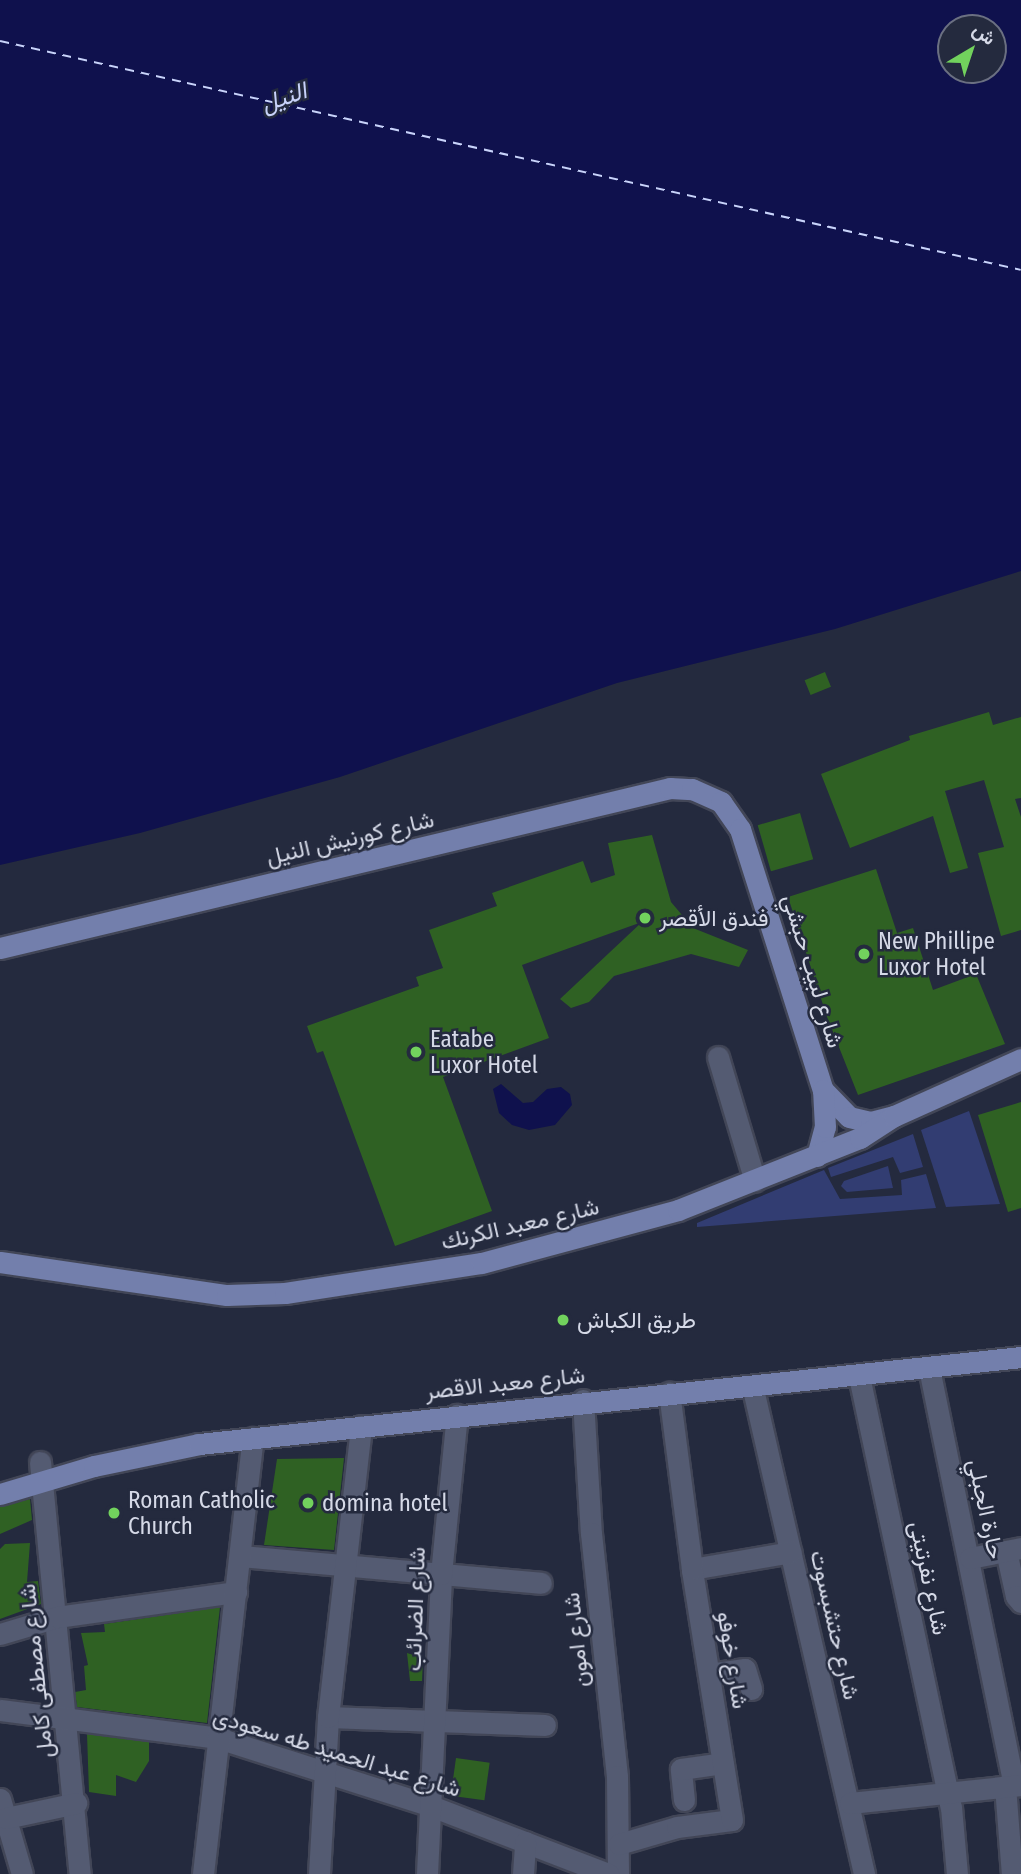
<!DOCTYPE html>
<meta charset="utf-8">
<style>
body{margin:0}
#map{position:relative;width:1021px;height:1874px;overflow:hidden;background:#242a3e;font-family:"Fira Sans Condensed",Vazirmatn,sans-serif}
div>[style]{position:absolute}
.green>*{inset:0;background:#323d72}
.water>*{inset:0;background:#0f114d}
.ferry>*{height:2px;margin-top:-1px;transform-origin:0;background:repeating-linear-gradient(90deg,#c8d3fa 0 9px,transparent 0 16px)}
.building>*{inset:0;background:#2f6123;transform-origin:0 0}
.roads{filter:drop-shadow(2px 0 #424657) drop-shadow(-2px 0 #424657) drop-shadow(0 2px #424657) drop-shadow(0 -2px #424657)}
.minor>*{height:21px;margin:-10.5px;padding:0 10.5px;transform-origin:10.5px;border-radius:10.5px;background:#545b72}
.major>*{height:21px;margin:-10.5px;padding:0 10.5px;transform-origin:10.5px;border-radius:10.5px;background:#737fac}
.dots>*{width:19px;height:19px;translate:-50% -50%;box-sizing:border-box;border:4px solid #242a3e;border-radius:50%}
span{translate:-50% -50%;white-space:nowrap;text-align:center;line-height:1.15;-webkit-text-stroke:5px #242a3e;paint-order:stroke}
.street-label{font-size:23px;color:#d5d9e7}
.poi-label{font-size:23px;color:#d5d9e7}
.left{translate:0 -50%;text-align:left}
.water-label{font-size:24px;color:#c8d3fa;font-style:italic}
.north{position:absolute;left:937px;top:14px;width:70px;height:70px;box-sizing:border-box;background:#242a3e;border:2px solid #6b7082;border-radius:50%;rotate:39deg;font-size:19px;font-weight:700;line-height:28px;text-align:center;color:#d5d9e7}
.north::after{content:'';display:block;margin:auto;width:24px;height:32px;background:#72d25d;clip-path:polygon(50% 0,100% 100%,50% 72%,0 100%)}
</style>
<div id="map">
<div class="green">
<i style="clip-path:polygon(969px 1111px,1000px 1204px,946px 1207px,921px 1130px)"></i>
<i style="clip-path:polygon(913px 1134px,923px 1167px,900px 1173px,893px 1157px,831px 1177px,828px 1168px)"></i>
<i style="clip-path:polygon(888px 1166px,893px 1188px,847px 1192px,841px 1186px,844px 1181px)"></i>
<i style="clip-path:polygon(824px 1170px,840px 1199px,902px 1195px,901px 1180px,926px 1174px,936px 1208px,697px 1227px,697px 1223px)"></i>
</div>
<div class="water">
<i style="clip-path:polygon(evenodd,0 0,1021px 0,1021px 571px,835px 629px,617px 683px,340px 777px,140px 833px,0 865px,0 0,993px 28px,993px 70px,951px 70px,951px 28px,993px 28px)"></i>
<i style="clip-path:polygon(501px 1084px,523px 1103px,533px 1102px,547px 1089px,561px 1087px,570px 1094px,572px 1105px,555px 1125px,529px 1130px,512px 1125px,499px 1113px,493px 1089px)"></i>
</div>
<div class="ferry">
<i style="left:0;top:41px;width:1046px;rotate:12.64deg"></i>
</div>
<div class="building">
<i style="left:825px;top:672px;width:16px;height:22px;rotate:68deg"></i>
<i style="clip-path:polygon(989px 712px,993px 725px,1021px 717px,1021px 798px,1015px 799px,1021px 817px,1021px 930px,1001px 936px,978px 853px,1004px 847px,984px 780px,945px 791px,968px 868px,950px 873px,933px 816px,850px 848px,821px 774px,910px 740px,909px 736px)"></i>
<i style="left:800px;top:813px;width:48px;height:44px;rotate:74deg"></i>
<i style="clip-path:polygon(652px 835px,671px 902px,693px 928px,748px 950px,739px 967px,691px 954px,614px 976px,589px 1002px,571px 1008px,560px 999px,642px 922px,522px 965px,549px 1038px,443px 1077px,492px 1211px,395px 1246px,323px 1051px,317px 1053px,307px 1026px,419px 986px,416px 977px,443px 968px,429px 930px,497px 906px,492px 893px,583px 861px,591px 883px,615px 875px,608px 843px)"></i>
<i style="clip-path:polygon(876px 869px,897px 933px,913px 928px,933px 990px,976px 974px,1005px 1044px,858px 1095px,827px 1017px,788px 897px)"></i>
<i style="clip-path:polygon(1021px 1102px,1021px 1208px,1008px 1212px,978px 1115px)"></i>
<i style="clip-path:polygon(344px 1458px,334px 1550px,264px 1545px,277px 1459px)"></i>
<i style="clip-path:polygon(30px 1499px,32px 1520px,0 1534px,0 1507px)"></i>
<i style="clip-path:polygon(30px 1543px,27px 1582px,38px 1581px,41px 1604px,0 1619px,0 1549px,5px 1544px)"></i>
<i style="clip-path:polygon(220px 1607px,207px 1723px,77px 1707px,75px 1692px,86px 1690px,84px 1666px,88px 1665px,81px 1633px,105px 1632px,104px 1624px)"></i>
<i style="clip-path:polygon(407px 1653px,423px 1658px,422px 1681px,410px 1681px)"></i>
<i style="clip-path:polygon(87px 1734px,149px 1742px,149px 1761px,136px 1782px,116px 1775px,116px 1796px,89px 1792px)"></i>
<i style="left:456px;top:1758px;width:34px;height:38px;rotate:8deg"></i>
</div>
<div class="roads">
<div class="minor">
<i style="left:718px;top:1057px;width:129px;rotate:73.4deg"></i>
<i style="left:929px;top:1368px;width:426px;rotate:78.5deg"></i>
<i style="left:859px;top:1376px;width:441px;rotate:78deg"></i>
<i style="left:951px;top:1807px;width:67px;rotate:84.9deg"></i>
<i style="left:753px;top:1389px;width:498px;rotate:77.1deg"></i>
<i style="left:583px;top:1400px;width:133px;rotate:86.6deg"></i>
<i style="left:591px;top:1533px;width:244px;rotate:83.9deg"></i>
<i style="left:617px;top:1776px;width:98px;rotate:89.4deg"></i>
<i style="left:40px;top:1462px;width:414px;rotate:84.5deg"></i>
<i style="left:1006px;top:1551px;width:46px;rotate:77.5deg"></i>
<i style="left:1016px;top:1596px;width:8px;rotate:50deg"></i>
<i style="left:240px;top:1556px;width:302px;rotate:5.1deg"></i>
<i style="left:970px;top:1558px;width:52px;rotate:-11.1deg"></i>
<i style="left:692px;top:1569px;width:100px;rotate:-9.7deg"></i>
<i style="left:0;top:1634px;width:59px;rotate:-16.6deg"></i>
<i style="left:57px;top:1617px;width:181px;rotate:-8deg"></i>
<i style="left:709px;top:1674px;width:36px;rotate:-8deg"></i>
<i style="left:745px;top:1669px;width:21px;rotate:73deg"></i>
<i style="left:0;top:1710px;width:220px;rotate:7.3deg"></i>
<i style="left:218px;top:1738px;width:224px;rotate:17.7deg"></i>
<i style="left:431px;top:1806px;width:190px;rotate:21deg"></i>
<i style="left:328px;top:1717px;width:217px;rotate:2.1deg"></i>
<i style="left:1005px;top:1786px;width:88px;rotate:85.5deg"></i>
<i style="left:0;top:1799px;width:78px;rotate:73.7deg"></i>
<i style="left:684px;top:1800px;width:31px;rotate:-96deg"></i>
<i style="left:681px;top:1769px;width:42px;rotate:-8.1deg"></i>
<i style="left:850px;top:1803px;width:172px;rotate:-6deg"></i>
<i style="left:6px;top:1818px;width:72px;rotate:-12.1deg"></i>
<i style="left:619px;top:1844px;width:60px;rotate:-16.3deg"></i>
<i style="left:677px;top:1827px;width:55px;rotate:-7.3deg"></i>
<i style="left:732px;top:1820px;width:254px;rotate:-99.1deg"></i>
<i style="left:692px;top:1569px;width:178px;rotate:-97.4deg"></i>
<i style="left:203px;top:1874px;width:439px;rotate:-83.5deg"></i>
<i style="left:319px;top:1874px;width:157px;rotate:-86.7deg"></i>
<i style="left:328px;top:1717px;width:293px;rotate:-83.5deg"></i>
<i style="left:427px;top:1874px;width:300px;rotate:-87.3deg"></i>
<i style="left:441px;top:1574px;width:160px;rotate:-84.3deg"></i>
<i style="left:523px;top:1874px;width:32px;rotate:-86deg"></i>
</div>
<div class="major">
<i style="left:0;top:948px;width:689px;rotate:-13.43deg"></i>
<i style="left:670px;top:788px;width:22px;rotate:3deg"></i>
<i style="left:692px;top:789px;width:32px;rotate:24deg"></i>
<i style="left:721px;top:802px;width:33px;rotate:55deg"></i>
<i style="left:740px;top:829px;width:274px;rotate:72.4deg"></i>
<i style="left:823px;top:1090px;width:37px;rotate:46deg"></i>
<i style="left:849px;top:1117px;width:23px;rotate:13deg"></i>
<i style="left:871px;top:1122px;width:24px;rotate:-15deg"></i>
<i style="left:817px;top:1156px;width:30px;rotate:-75deg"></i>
<i style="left:825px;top:1127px;width:37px;rotate:-93deg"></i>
<i style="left:0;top:1262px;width:229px;rotate:8.3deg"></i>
<i style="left:227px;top:1295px;width:58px;rotate:-2deg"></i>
<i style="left:285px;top:1293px;width:199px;rotate:-8.7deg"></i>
<i style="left:482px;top:1263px;width:203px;rotate:-15.1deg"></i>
<i style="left:678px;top:1210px;width:196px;rotate:-21.6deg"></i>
<i style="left:860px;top:1138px;width:40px;rotate:-32.9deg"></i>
<i style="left:894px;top:1116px;width:139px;rotate:-24.2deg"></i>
<i style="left:0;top:1494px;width:98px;rotate:-16.6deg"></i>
<i style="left:94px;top:1466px;width:107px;rotate:-11.8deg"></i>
<i style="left:199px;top:1444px;width:827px;rotate:-6.04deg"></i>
</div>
</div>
<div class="dots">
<i style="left:645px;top:918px;background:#72d25d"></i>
<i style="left:864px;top:954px;background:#72d25d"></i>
<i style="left:416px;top:1052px;background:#72d25d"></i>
<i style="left:563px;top:1320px;background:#72d25d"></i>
<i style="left:308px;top:1503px;background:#72d25d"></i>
<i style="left:114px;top:1513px;background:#72d25d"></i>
</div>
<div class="street-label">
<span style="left:350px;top:838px;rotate:-13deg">شارع كورنيش النيل</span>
<span style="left:813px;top:971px;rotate:73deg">شارع لبيب حبشي</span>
<span style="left:520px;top:1224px;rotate:-13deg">شارع معبد الكرنك</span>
<span style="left:505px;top:1383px;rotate:-6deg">شارع معبد الاقصر</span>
<span style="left:986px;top:1509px;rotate:78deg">حارة الجبلي</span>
<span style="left:929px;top:1578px;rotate:78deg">شارع نفرتيتى</span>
<span style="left:415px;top:1609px;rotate:-88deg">شارع الضرائب</span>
<span style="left:835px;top:1625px;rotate:77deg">شارع حتشبسوت</span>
<span style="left:576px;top:1640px;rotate:-96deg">شارع امون</span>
<span style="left:733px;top:1660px;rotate:81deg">شارع خوفو</span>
<span style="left:36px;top:1671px;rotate:-96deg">شارع مصطفى كامل</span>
<span style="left:337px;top:1752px;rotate:17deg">شارع عبد الحميد طه سعودى</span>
</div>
<div class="poi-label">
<span class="left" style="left:659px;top:918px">فندق الأقصر</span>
<span class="left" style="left:878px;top:954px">New Phillipe<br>Luxor Hotel</span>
<span class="left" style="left:430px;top:1052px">Eatabe<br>Luxor Hotel</span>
<span class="left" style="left:577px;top:1320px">طريق الكباش</span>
<span class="left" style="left:128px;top:1513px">Roman Catholic<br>Church</span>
<span class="left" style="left:322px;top:1503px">domina hotel</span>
</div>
<div class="water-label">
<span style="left:284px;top:98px;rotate:-19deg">النيل</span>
</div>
<div class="north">ش</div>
</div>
